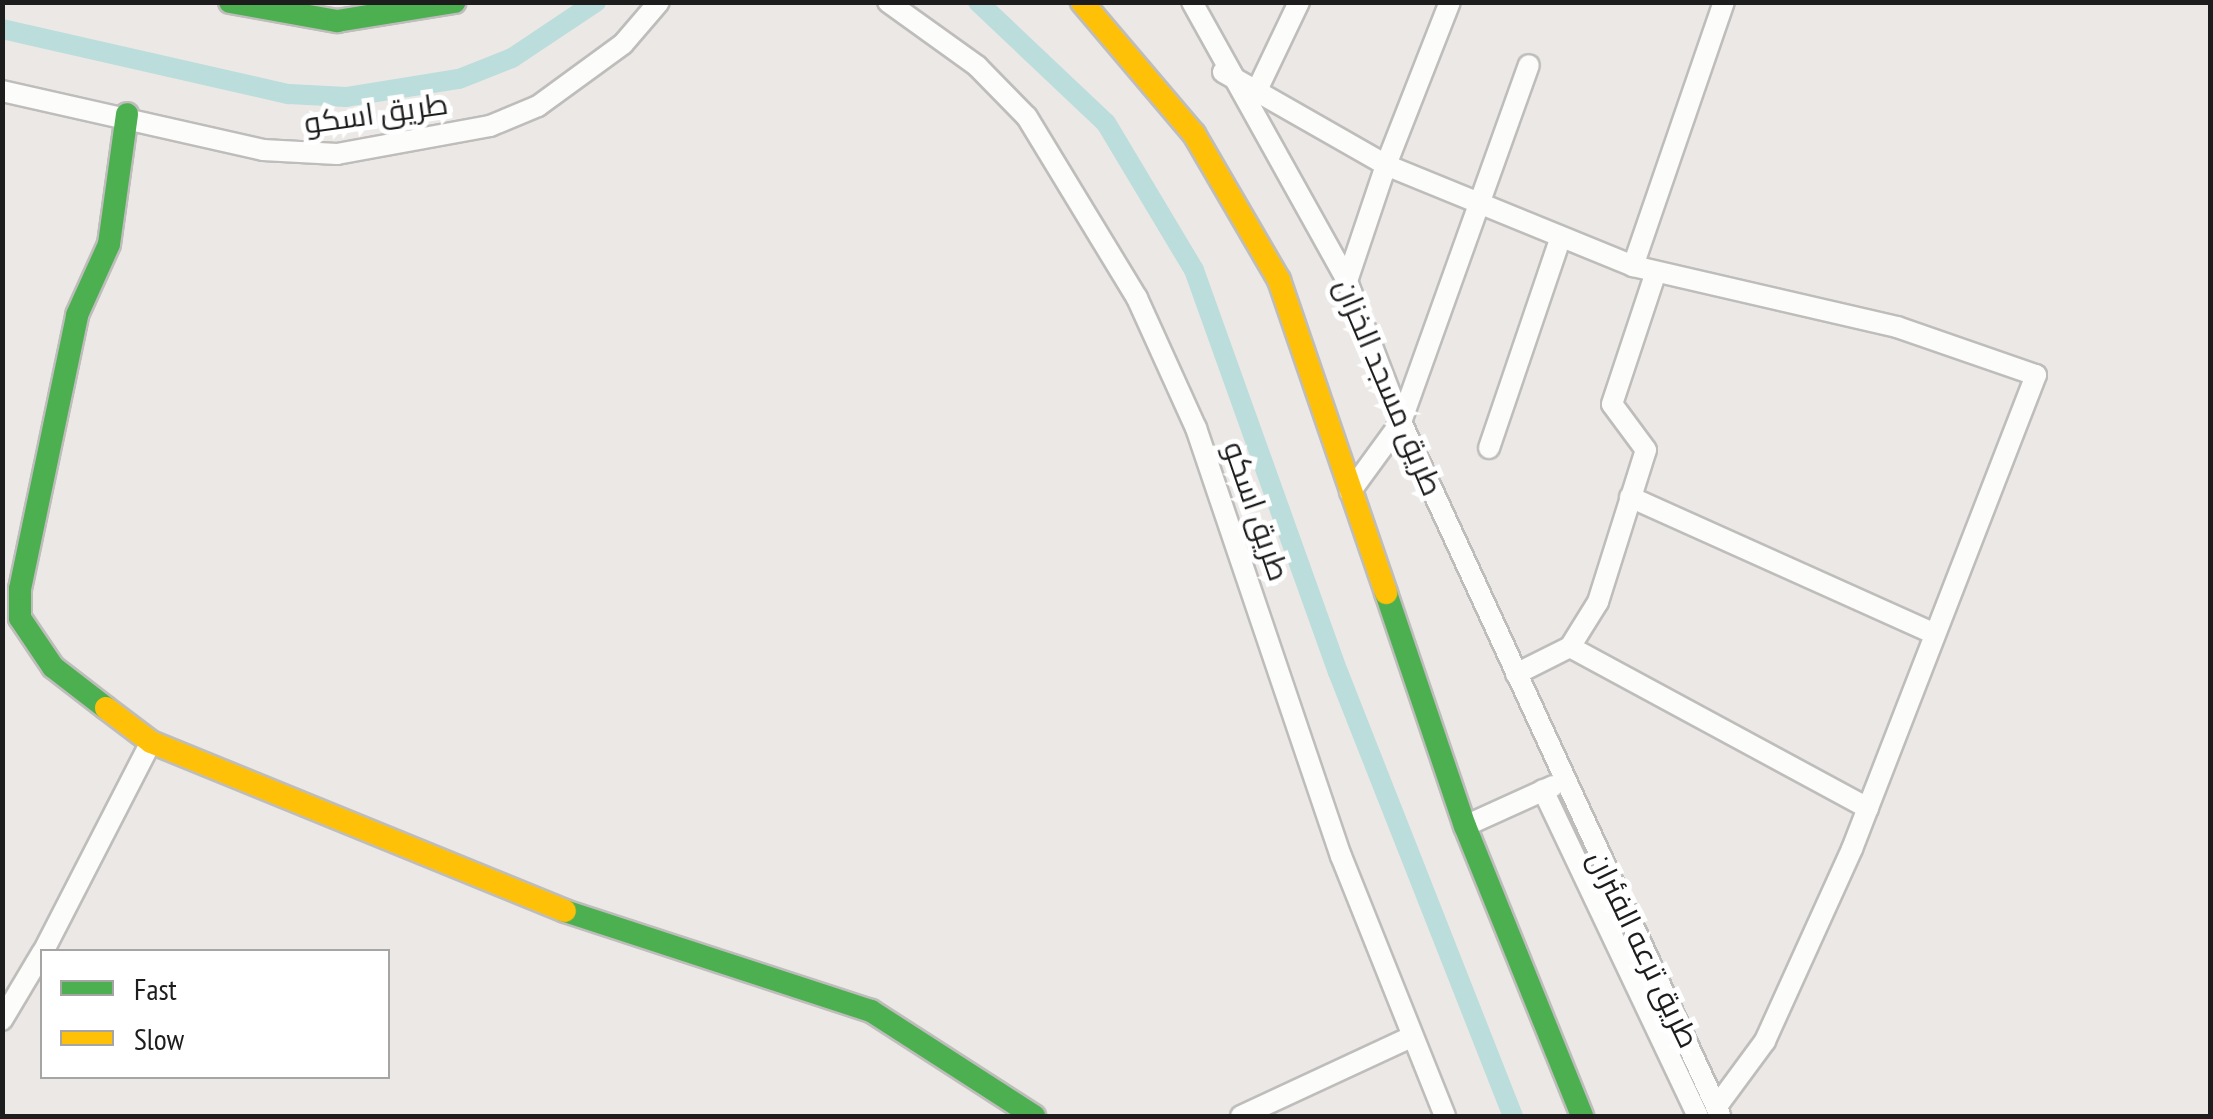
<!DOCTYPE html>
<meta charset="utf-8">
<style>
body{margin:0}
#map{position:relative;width:2213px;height:1119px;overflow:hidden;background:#ebe8e5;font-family:"PT Sans Narrow",Cairo,sans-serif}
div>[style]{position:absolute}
.canal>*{height:20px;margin:-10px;padding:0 10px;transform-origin:10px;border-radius:10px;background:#bbdddb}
.roads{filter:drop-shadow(2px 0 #bebdbc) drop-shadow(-2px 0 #bebdbc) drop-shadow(0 2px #bebdbc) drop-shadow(0 -2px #bebdbc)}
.street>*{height:20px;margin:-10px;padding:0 10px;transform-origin:10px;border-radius:10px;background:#fcfcfb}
.fast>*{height:22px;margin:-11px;padding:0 11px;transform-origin:11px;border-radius:11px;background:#4caf50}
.slow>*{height:22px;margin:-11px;padding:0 11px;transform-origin:11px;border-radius:11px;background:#ffc107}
span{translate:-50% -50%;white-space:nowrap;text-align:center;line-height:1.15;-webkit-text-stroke:10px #fff;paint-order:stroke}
.street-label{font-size:30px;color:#1d1d1d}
.frame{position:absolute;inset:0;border:5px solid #1d1d1d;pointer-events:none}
.legend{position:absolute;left:40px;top:949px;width:350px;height:130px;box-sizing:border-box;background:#fff;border:2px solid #a5a5a5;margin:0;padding:12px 18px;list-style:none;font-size:30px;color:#1d1d1d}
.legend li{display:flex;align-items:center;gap:20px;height:50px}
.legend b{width:50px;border:2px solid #a5a5a5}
</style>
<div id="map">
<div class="canal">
<i style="left:978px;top:2px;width:176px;rotate:43.4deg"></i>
<i style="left:1106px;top:123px;width:171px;rotate:59.1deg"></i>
<i style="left:1194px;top:270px;width:427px;rotate:70.3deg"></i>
<i style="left:1338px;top:672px;width:477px;rotate:68.5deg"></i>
<i style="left:2px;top:29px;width:294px;rotate:12.8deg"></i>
<i style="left:289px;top:94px;width:57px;rotate:3deg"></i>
<i style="left:346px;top:97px;width:114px;rotate:-9.1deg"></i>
<i style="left:459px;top:79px;width:57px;rotate:-21.6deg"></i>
<i style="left:512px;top:58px;width:101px;rotate:-33.7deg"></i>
</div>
<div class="roads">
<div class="street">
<i style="left:888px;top:2px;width:110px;rotate:35.7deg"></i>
<i style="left:977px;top:66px;width:71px;rotate:45.6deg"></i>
<i style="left:1027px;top:117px;width:212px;rotate:58.7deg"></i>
<i style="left:1137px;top:298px;width:143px;rotate:65.6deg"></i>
<i style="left:1196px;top:428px;width:452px;rotate:71.3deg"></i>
<i style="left:1341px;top:856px;width:280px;rotate:68.2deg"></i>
<i style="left:1192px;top:2px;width:319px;rotate:60.9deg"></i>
<i style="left:1347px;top:281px;width:151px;rotate:69deg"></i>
<i style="left:1401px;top:422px;width:763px;rotate:65.28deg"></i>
<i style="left:1223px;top:72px;width:188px;rotate:29.7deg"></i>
<i style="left:1386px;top:165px;width:175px;rotate:-68.6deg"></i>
<i style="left:1259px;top:86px;width:93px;rotate:-64.5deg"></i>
<i style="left:2px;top:91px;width:268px;rotate:12.7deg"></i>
<i style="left:263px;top:150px;width:74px;rotate:3.1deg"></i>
<i style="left:337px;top:154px;width:156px;rotate:-10.4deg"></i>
<i style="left:490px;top:126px;width:52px;rotate:-22.6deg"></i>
<i style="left:538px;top:106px;width:105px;rotate:-36.1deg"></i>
<i style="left:623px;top:44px;width:55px;rotate:-49.4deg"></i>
<i style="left:1633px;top:266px;width:279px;rotate:-71deg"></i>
<i style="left:1347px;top:281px;width:122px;rotate:-71.4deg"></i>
<i style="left:1386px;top:165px;width:267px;rotate:22.2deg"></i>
<i style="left:1633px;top:266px;width:271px;rotate:13deg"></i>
<i style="left:1897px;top:327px;width:147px;rotate:19.1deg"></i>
<i style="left:2036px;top:375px;width:508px;rotate:111.22deg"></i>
<i style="left:1852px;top:849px;width:211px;rotate:114.4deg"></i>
<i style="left:1765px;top:1041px;width:81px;rotate:126.4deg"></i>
<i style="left:1489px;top:448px;width:220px;rotate:-71.2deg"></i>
<i style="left:1350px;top:492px;width:87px;rotate:-53.9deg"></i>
<i style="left:1401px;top:422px;width:379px;rotate:-70.3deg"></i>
<i style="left:1630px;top:497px;width:332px;rotate:24.2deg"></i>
<i style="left:1570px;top:647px;width:339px;rotate:28.4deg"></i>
<i style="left:1516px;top:674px;width:60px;rotate:-26.6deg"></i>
<i style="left:1570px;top:647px;width:53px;rotate:-58.1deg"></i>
<i style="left:1598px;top:602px;width:159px;rotate:-72.5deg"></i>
<i style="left:1646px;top:450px;width:57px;rotate:-126.5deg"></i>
<i style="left:1612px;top:404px;width:139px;rotate:-71.6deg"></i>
<i style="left:1543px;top:790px;width:361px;rotate:64.6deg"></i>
<i style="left:1465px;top:826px;width:97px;rotate:-24.4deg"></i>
<i style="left:43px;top:952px;width:236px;rotate:-62.8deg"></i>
<i style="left:2px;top:1020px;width:78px;rotate:-59.2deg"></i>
<i style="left:1241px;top:1116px;width:185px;rotate:-24.9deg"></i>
</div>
<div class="fast">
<i style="left:230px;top:2px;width:109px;rotate:10.1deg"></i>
<i style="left:337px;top:21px;width:119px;rotate:-9.2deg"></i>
<i style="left:1386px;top:593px;width:246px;rotate:71.3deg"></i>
<i style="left:1465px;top:826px;width:313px;rotate:68deg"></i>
<i style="left:106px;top:708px;width:67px;rotate:-142.3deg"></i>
<i style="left:53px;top:667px;width:59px;rotate:-124deg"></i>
<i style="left:20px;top:618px;width:29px;rotate:-90deg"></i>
<i style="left:20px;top:589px;width:280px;rotate:-78.2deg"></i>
<i style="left:77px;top:315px;width:78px;rotate:-65.7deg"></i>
<i style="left:109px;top:244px;width:131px;rotate:-82.1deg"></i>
<i style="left:565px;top:911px;width:322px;rotate:18.1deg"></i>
<i style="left:871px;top:1011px;width:194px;rotate:32.8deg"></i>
</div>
<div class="slow">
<i style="left:1082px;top:2px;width:173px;rotate:49.7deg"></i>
<i style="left:1194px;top:134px;width:169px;rotate:59.8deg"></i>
<i style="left:1279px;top:280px;width:331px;rotate:71.1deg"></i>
<i style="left:106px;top:708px;width:56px;rotate:37.1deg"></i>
<i style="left:151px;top:742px;width:447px;rotate:22.2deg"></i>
</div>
</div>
<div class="street-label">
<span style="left:376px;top:113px;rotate:-8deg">طريق اسكو</span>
<span style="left:1389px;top:387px;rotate:67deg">طريق مسجد الخزان</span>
<span style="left:1257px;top:511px;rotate:71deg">طريق اسكو</span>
<span style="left:1644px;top:949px;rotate:64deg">طريق ترعه الفئران</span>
</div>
<div class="frame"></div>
<ul class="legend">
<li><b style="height:12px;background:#4caf50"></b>Fast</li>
<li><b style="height:12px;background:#ffc107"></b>Slow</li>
</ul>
</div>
